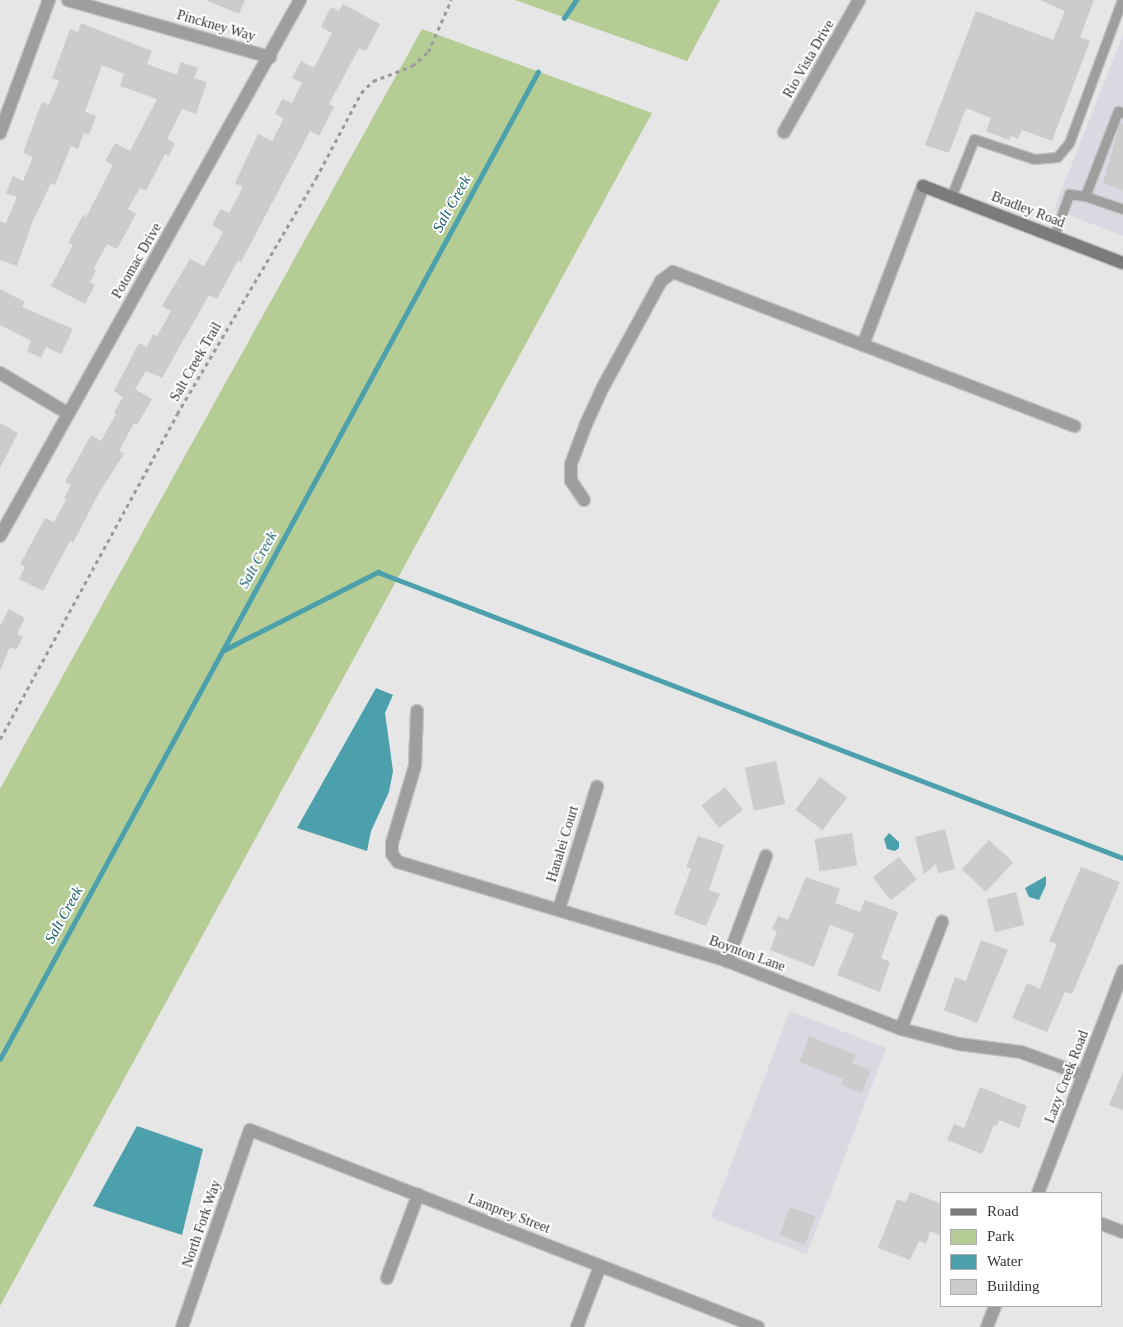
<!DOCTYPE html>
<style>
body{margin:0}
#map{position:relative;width:1123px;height:1327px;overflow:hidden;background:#e6e6e7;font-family:Georgia,serif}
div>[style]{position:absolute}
.built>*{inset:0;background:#d9d9e2;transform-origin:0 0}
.green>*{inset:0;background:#b5cc95}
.water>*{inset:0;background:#4ba0ab}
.stream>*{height:4.5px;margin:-2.25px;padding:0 2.25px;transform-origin:2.25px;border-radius:2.25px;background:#4ba0ab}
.building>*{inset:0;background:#cdcbcb;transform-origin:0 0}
.path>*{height:2.5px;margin-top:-1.25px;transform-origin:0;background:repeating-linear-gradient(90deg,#9a9a9b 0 4px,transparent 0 8px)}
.roads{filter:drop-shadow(1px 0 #c2c2c3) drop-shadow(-1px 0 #c2c2c3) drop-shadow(0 1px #c2c2c3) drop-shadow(0 -1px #c2c2c3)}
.lane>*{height:9px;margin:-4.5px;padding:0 4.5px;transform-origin:4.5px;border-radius:4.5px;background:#9e9e9e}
.street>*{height:12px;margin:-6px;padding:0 6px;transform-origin:6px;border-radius:6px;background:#9e9e9e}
.secondary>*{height:12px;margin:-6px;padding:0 6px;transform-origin:6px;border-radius:6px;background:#7c7b7b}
span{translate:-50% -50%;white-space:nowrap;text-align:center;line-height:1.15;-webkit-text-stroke:4px #fff;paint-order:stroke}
.street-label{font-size:14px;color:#333}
.water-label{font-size:15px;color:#145b64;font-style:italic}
.legend{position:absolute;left:940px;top:1192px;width:162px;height:115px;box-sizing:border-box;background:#fff;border:1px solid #adadad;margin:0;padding:6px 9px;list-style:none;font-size:15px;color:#333}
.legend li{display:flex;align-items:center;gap:10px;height:25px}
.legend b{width:25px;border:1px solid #adadad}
</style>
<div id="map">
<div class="built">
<i style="clip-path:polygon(1123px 35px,1123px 236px,1054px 209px)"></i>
<i style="left:790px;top:1011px;width:103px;height:221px;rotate:21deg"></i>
</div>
<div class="green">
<i style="clip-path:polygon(515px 0,720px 0,687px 61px)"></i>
<i style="clip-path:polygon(422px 29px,652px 113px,0 1306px,0 789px)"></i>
</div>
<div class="water">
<i style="clip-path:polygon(376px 688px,393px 695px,385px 713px,393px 771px,389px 792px,371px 831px,367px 851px,297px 828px)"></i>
<i style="clip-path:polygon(889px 833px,899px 842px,899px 848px,895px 851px,887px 849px,884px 839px)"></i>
<i style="clip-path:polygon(1046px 876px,1046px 885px,1039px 900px,1029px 897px,1025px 888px)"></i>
<i style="clip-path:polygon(137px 1126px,203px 1149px,182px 1235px,93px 1206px)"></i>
</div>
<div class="stream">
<i style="left:564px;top:18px;width:22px;rotate:-56deg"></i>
<i style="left:224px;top:650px;width:173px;rotate:-26.9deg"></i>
<i style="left:378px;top:572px;width:798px;rotate:21deg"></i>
<i style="left:0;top:1059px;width:1124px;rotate:-61.41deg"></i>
</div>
<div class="building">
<i style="clip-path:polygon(206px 0,245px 0,239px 14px)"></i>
<i style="clip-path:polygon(1040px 0,1094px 0,1080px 37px,1090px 41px,1052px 141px,1022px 130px,1018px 139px,1011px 136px,1009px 140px,986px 131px,991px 118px,966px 108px,949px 153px,925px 145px,976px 11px,1053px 40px,1065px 11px)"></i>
<i style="clip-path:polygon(343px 4px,380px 24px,366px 51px,359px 48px,329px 104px,334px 107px,319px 136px,310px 131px,241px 262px,238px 260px,217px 299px,209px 295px,162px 378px,146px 371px,135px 389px,152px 399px,137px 425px,134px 423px,119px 451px,124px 454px,100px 491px,73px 543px,70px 541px,43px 591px,19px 579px,25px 567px,20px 564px,45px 518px,54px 522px,66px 500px,64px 498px,71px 485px,65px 482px,91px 435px,101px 441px,116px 414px,114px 412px,123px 397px,114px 391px,139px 343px,147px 347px,153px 334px,157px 336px,171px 311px,162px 306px,190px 259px,204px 266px,210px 256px,223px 232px,212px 225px,221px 209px,229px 213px,243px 187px,235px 183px,258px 134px,272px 141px,284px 118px,275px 114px,282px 99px,292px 103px,302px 83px,292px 78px,301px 61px,314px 68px,332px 33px,321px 27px,331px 7px,339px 11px)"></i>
<i style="clip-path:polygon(81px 23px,152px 51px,147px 64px,177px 75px,181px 62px,198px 68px,194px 78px,207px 82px,196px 114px,182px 109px,167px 139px,175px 143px,169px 156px,165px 154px,146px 191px,140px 188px,128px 209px,136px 214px,117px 249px,107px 244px,94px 268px,96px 270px,90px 282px,95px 285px,85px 304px,51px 286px,73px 245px,68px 243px,83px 215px,86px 217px,113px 165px,105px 161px,115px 143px,130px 151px,157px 99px,120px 86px,124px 74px,102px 65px,85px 112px,96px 116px,89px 135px,84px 133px,78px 149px,71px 146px,55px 185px,51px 183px,32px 223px,17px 266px,0 260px,0 221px,6px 223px,17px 197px,6px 193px,13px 176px,23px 181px,33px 157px,23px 153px,35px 120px,42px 102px,49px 105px,59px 81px,52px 78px,70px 29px,78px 32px)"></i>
<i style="clip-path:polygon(1120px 123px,1123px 124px,1123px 190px,1103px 183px)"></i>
<i style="clip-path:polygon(0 289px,25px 302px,22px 307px,73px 329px,61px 354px,46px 347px,41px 358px,27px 351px,31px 341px,0 325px)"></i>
<i style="clip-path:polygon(0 423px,18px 433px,0 468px)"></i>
<i style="clip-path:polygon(9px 609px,25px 618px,17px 634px,23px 637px,16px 650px,10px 647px,0 671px,0 626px)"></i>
<i style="left:776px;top:761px;width:44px;height:32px;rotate:78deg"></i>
<i style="left:820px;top:777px;width:34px;height:41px;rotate:37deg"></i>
<i style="left:725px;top:787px;width:29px;height:30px;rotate:52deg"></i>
<i style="clip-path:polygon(945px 829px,955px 869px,938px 873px,936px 864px,924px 874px,915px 837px)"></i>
<i style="left:852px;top:833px;width:33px;height:38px;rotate:81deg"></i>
<i style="clip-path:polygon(698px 836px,724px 845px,709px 890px,720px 894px,706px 926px,674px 914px,691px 869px,686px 867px)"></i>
<i style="left:989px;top:840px;width:33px;height:40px;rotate:43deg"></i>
<i style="left:899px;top:857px;width:29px;height:33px;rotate:52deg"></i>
<i style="clip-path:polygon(1081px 867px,1120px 882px,1072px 994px,1065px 992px,1047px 1032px,1012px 1018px,1027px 983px,1040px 989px,1057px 944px,1049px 941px)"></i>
<i style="clip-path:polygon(806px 877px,840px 889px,835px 903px,860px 912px,865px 900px,898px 912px,881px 958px,890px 962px,880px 992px,837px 975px,854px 934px,830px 925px,814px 967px,770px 950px,777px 931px,772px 929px,778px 916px,788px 920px)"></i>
<i style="left:1016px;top:892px;width:34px;height:30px;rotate:76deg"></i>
<i style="clip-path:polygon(981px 940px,1008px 950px,977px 1023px,944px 1010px,955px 977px,966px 981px)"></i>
<i style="clip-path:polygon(809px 1036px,856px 1055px,852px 1063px,871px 1070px,862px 1093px,841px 1085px,843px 1079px,799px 1062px)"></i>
<i style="clip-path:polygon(1123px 1072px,1123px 1110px,1109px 1105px)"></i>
<i style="clip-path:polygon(980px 1087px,1027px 1106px,1019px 1128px,999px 1120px,997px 1126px,994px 1125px,982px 1154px,947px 1140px,954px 1124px,964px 1128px)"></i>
<i style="clip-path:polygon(910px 1192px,942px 1204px,942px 1236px,930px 1231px,926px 1244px,919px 1241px,910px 1260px,878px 1248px,897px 1199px,906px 1202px)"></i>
<i style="left:790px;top:1207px;width:27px;height:30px;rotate:20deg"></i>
</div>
<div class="path">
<i style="left:0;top:739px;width:370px;rotate:-61.4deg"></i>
<i style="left:177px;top:414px;width:274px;rotate:-59.5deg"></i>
<i style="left:316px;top:178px;width:96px;rotate:-62.1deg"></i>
<i style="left:361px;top:93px;width:17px;rotate:-45deg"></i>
<i style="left:373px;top:81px;width:42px;rotate:-21deg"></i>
<i style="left:412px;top:66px;width:21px;rotate:-41deg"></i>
<i style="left:428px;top:52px;width:57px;rotate:-66.1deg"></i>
</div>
<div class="roads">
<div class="lane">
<i style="left:1085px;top:196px;width:40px;rotate:18.9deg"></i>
<i style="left:951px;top:197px;width:62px;rotate:-68.4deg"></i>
<i style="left:974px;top:139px;width:63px;rotate:18.4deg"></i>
<i style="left:1034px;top:159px;width:23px;rotate:-5deg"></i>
<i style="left:1057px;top:157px;width:18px;rotate:-49deg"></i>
<i style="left:1069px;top:143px;width:153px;rotate:-69.7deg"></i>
<i style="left:1054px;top:236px;width:45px;rotate:-70.3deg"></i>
<i style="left:1069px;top:194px;width:16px;rotate:7deg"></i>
<i style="left:1085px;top:196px;width:91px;rotate:-68.8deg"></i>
<i style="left:1118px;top:111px;width:5px;rotate:22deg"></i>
</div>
<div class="street">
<i style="left:68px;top:0;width:210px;rotate:15.8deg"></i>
<i style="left:784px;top:132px;width:152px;rotate:-60.4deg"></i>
<i style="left:0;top:133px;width:142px;rotate:-69.8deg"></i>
<i style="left:863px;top:345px;width:170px;rotate:-69.3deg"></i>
<i style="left:0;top:373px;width:78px;rotate:30.8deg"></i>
<i style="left:584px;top:500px;width:23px;rotate:-124deg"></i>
<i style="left:571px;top:481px;width:17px;rotate:-90deg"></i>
<i style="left:571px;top:464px;width:43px;rotate:-69.4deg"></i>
<i style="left:586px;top:424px;width:41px;rotate:-65.3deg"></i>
<i style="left:603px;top:387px;width:121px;rotate:-61.3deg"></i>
<i style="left:661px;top:281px;width:15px;rotate:-37deg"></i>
<i style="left:673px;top:272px;width:430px;rotate:21deg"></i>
<i style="left:0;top:536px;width:614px;rotate:-60.76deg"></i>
<i style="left:417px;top:711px;width:55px;rotate:92.1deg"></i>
<i style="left:415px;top:766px;width:80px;rotate:106.6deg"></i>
<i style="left:392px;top:843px;width:11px;rotate:90deg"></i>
<i style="left:392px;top:854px;width:10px;rotate:53deg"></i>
<i style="left:398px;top:862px;width:344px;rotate:16.7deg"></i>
<i style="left:727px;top:961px;width:187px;rotate:21.3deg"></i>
<i style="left:901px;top:1029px;width:60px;rotate:14.5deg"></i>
<i style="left:959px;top:1044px;width:63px;rotate:7.4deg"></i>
<i style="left:1021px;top:1052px;width:67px;rotate:20.1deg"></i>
<i style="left:559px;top:909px;width:128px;rotate:-72.7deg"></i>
<i style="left:727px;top:961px;width:112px;rotate:-69.6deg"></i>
<i style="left:901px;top:1029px;width:115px;rotate:-69deg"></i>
<i style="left:1038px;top:1193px;width:238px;rotate:-69deg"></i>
<i style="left:1102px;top:1224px;width:22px;rotate:21deg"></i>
<i style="left:387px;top:1278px;width:89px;rotate:-69.5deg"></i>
<i style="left:182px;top:1327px;width:208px;rotate:-71deg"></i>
<i style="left:250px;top:1130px;width:545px;rotate:21.2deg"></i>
<i style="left:577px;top:1327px;width:65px;rotate:-69.3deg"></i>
<i style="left:987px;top:1327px;width:22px;rotate:-69deg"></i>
</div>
<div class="secondary">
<i style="left:923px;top:186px;width:214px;rotate:21.1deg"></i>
</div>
</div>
<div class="street-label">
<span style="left:216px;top:26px;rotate:16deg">Pinckney Way</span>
<span style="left:809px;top:59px;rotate:-60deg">Rio Vista Drive</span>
<span style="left:1028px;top:210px;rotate:21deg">Bradley Road</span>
<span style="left:137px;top:261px;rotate:-60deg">Potomac Drive</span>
<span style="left:196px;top:362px;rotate:-60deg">Salt Creek Trail</span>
<span style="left:563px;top:844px;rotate:-73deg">Hanalei Court</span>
<span style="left:747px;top:954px;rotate:20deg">Boynton Lane</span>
<span style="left:1067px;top:1077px;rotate:-69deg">Lazy Creek Road</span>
<span style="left:509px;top:1214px;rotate:21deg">Lamprey Street</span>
<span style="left:202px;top:1224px;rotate:-71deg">North Fork Way</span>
</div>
<div class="water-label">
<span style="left:452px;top:204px;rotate:-61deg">Salt Creek</span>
<span style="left:258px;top:560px;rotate:-61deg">Salt Creek</span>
<span style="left:64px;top:915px;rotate:-61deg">Salt Creek</span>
</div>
<ul class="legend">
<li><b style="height:6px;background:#7c7b7b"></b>Road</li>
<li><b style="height:14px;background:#b5cc95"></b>Park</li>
<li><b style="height:14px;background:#4ba0ab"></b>Water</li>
<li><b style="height:14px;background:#cdcbcb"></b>Building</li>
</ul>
</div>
